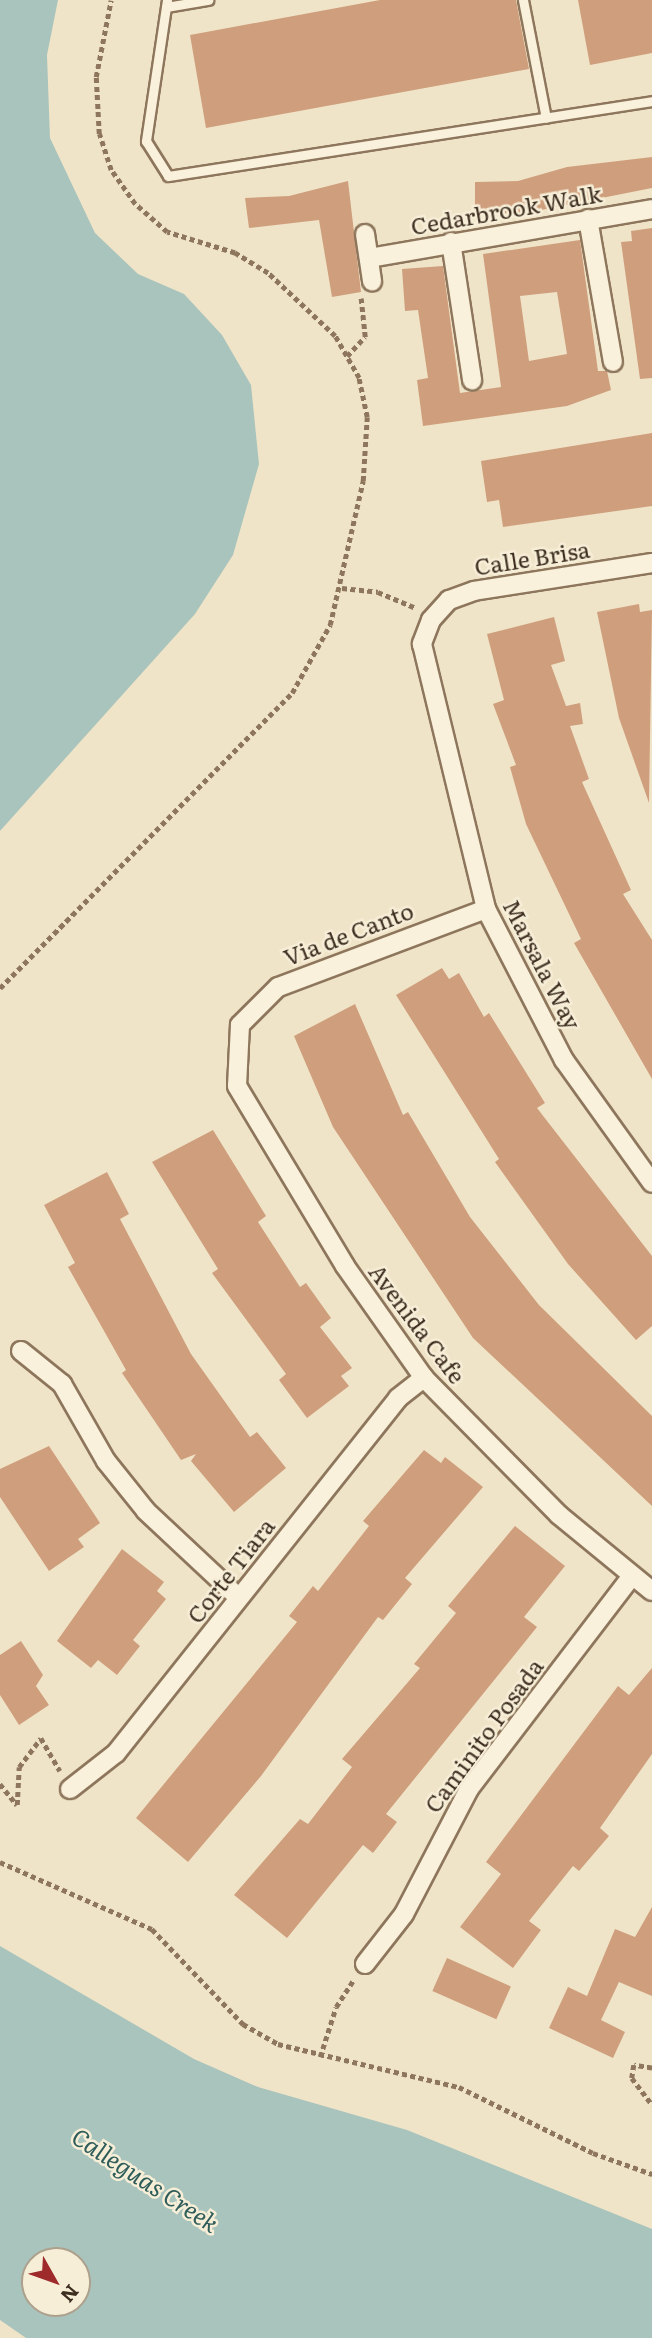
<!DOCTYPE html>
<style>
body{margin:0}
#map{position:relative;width:652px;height:2338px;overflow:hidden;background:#f0e4c8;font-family:Literata,serif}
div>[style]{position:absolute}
.water>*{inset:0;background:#a9c4bc}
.building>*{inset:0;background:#cf9f7d;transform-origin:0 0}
.path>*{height:4.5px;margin-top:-2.25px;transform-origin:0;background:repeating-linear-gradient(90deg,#8d765c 0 5px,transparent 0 8.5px)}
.roads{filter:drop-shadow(2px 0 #8d765c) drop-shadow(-2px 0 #8d765c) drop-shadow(0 2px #8d765c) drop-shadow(0 -2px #8d765c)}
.service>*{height:9px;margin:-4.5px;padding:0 4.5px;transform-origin:4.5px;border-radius:4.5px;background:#faf1dc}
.minor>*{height:18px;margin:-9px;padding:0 9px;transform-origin:9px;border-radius:9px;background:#faf1dc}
span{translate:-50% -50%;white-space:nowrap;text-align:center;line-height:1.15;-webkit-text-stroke:5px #f7eed8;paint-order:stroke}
.street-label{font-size:23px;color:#3d2e20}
.water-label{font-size:24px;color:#2f5d5a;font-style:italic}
.north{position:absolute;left:21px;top:2247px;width:70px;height:70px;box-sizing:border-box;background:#f7eed8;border:2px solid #ada18e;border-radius:50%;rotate:130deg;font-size:19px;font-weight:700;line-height:28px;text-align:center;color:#3d2e20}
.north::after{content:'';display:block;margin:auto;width:24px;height:32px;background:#9e2a2b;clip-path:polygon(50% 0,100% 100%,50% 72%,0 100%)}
</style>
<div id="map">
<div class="water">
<i style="clip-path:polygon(0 0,58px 0,47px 55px,50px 138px,95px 233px,138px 274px,184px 294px,222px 335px,251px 385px,259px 464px,233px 555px,195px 614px,0 831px)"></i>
<i style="clip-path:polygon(evenodd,0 1946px,194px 2059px,258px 2087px,407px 2130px,652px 2229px,652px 2338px,26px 2338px,0 2320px,0 1946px,35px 2261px,77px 2261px,77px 2303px,35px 2303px,35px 2261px)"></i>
</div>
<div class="building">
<i style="clip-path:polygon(380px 0,516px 0,529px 69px,206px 128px,190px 35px)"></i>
<i style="clip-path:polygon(578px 0,652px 0,652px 53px,590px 65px)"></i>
<i style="clip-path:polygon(652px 157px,652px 188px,526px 213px,475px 214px,475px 182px,518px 181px,567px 167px)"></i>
<i style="clip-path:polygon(348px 181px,361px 292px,332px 297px,319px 220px,249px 228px,245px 198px,289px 196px)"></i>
<i style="clip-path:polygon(652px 228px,652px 378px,640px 379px,621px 242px,632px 241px,631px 231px)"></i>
<i style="clip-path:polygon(evenodd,580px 240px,598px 371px,607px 371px,611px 390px,567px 406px,423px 426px,417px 380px,428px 378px,418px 310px,405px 311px,402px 269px,443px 266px,460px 393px,501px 387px,483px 254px,580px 240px,557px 292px,567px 354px,529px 361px,520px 296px,557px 292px)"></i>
<i style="clip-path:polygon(652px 433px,652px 506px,503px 527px,499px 500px,487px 502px,481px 461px)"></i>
<i style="clip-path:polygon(639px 604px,640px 612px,652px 610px,649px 803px,619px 718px,597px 612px)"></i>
<i style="clip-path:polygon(554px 617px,565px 661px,551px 665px,566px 706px,580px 703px,583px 724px,570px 726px,589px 779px,582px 782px,631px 890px,623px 894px,652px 940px,652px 1079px,574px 943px,581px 939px,526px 824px,510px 767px,516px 765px,493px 704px,504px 700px,487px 634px)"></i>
<i style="clip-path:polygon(442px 968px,449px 979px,459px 973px,484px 1017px,489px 1013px,545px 1103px,537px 1108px,652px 1256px,652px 1326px,636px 1340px,568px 1264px,495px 1162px,499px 1159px,396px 995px)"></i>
<i style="clip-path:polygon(355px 1004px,403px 1115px,408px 1112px,470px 1217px,539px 1305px,652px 1416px,652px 1506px,473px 1338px,333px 1127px,294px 1036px)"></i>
<i style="clip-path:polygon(213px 1130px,266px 1216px,258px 1222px,300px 1287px,306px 1283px,331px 1318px,320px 1327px,352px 1368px,341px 1376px,349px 1386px,307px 1418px,279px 1380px,286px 1374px,212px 1273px,218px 1269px,152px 1162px)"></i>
<i style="clip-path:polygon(107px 1172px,129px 1214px,120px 1219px,191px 1354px,250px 1437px,257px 1432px,286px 1468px,234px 1512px,191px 1461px,196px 1454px,181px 1460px,122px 1373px,126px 1370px,68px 1267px,75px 1263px,44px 1205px)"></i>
<i style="clip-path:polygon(49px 1446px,100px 1523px,78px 1539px,84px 1547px,49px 1571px,0 1497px,0 1469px)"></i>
<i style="clip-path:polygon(424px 1450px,441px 1463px,445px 1457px,483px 1487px,405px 1578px,412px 1584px,383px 1620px,378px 1617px,261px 1776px,188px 1862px,136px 1818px,297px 1622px,289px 1616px,313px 1586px,318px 1591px,369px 1526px,363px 1521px)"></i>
<i style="clip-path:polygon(515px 1526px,565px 1566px,524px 1617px,537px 1627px,386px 1814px,397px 1822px,373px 1853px,363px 1845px,287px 1938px,234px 1895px,300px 1819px,308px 1824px,352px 1767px,342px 1759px,420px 1668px,414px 1664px,456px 1613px,448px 1606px)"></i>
<i style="clip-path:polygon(122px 1549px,164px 1582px,157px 1591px,166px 1599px,133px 1640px,140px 1646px,117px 1675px,98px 1660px,91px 1668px,57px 1641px)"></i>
<i style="clip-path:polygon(21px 1641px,43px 1675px,36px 1686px,49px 1705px,19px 1725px,0 1695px,0 1655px)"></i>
<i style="clip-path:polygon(652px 1668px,652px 1754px,600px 1828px,609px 1836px,579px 1871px,573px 1866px,529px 1921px,541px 1930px,513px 1968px,460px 1927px,501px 1874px,486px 1862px,618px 1686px,629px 1695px)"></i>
<i style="clip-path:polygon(652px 1907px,652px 1996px,619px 1982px,601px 2020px,625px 2032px,613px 2058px,549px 2028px,568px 1987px,587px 1996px,615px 1929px,635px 1937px)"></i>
<i style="left:447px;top:1958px;width:70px;height:36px;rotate:24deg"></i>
</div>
<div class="path">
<i style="left:347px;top:356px;width:26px;rotate:-47deg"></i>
<i style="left:365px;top:337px;width:39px;rotate:-96deg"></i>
<i style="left:342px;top:588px;width:36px;rotate:6deg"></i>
<i style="left:378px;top:592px;width:41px;rotate:22.8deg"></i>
<i style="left:0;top:988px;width:415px;rotate:-45.3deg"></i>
<i style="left:292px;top:693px;width:78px;rotate:-60.8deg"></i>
<i style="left:330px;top:625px;width:148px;rotate:-77.1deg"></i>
<i style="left:363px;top:481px;width:64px;rotate:-86.4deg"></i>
<i style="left:367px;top:417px;width:40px;rotate:-102deg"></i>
<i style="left:359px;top:378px;width:48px;rotate:-119.7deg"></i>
<i style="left:335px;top:336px;width:92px;rotate:-136.8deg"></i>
<i style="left:268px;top:273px;width:39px;rotate:-149deg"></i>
<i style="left:235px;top:253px;width:71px;rotate:-162.8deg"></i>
<i style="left:167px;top:232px;width:43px;rotate:-138.8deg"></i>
<i style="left:135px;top:204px;width:42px;rotate:-125.2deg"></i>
<i style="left:111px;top:170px;width:38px;rotate:-108deg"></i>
<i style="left:99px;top:134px;width:57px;rotate:-93deg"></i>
<i style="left:96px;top:77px;width:78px;rotate:-79deg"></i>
<i style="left:0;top:1784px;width:27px;rotate:51deg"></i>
<i style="left:17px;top:1805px;width:38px;rotate:-87deg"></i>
<i style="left:19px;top:1767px;width:36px;rotate:-53deg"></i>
<i style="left:41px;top:1738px;width:38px;rotate:60deg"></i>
<i style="left:0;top:1862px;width:166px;rotate:23.8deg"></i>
<i style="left:152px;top:1929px;width:132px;rotate:46.2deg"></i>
<i style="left:243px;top:2024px;width:40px;rotate:29.7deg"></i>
<i style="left:278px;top:2044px;width:186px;rotate:13.4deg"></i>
<i style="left:459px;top:2087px;width:149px;rotate:26.2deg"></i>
<i style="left:593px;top:2153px;width:63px;rotate:19.6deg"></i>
<i style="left:320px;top:2057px;width:52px;rotate:-72.3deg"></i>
<i style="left:336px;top:2007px;width:33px;rotate:-57deg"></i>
<i style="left:652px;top:2068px;width:18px;rotate:-171deg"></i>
<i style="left:634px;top:2065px;width:13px;rotate:99deg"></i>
<i style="left:632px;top:2078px;width:34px;rotate:53deg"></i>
</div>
<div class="roads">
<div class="service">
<i style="left:167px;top:0;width:143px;rotate:98.5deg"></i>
<i style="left:146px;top:141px;width:41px;rotate:57.8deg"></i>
<i style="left:168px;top:176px;width:490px;rotate:-8.8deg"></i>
<i style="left:523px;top:0;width:120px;rotate:79deg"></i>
<i style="left:166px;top:7px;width:43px;rotate:-9.5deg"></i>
</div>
<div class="minor">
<i style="left:588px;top:219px;width:145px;rotate:80.1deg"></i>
<i style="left:365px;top:234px;width:48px;rotate:81.5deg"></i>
<i style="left:451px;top:242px;width:140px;rotate:81.3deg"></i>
<i style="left:369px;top:258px;width:287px;rotate:-9.8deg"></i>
<i style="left:652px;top:563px;width:180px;rotate:171.1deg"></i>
<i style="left:474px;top:591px;width:27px;rotate:160deg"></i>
<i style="left:449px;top:600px;width:27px;rotate:132deg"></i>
<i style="left:431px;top:620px;width:26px;rotate:111deg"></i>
<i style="left:422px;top:644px;width:273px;rotate:76.4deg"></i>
<i style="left:486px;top:909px;width:170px;rotate:62.7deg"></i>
<i style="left:564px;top:1060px;width:151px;rotate:54.4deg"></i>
<i style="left:486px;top:909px;width:222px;rotate:159.4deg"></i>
<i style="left:278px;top:987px;width:54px;rotate:135deg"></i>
<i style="left:240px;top:1025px;width:61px;rotate:92.8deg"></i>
<i style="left:237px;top:1086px;width:210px;rotate:59deg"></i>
<i style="left:345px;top:1266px;width:137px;rotate:54.8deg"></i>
<i style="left:424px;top:1378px;width:192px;rotate:45.4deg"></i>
<i style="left:559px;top:1515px;width:120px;rotate:39.3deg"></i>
<i style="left:21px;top:1351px;width:53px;rotate:38.8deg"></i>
<i style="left:62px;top:1384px;width:89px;rotate:60.3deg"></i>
<i style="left:106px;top:1461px;width:64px;rotate:51.3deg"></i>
<i style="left:146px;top:1511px;width:127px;rotate:43.1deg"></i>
<i style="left:70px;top:1789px;width:58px;rotate:-38deg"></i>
<i style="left:116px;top:1753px;width:453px;rotate:-51.5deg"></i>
<i style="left:398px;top:1398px;width:33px;rotate:-38deg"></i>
<i style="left:365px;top:1964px;width:63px;rotate:-52deg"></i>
<i style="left:404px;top:1914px;width:141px;rotate:-62.5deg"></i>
<i style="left:469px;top:1789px;width:267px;rotate:-52.6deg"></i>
</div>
</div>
<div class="street-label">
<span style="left:506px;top:209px;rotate:-10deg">Cedarbrook Walk</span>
<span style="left:532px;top:557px;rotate:-9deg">Calle Brisa</span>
<span style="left:348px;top:933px;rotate:-21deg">Via de Canto</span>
<span style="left:543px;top:964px;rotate:63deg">Marsala Way</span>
<span style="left:418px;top:1323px;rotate:53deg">Avenida Cafe</span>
<span style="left:230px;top:1570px;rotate:-52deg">Corte Tiara</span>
<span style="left:483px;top:1735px;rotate:-54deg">Caminito Posada</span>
</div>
<div class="water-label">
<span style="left:146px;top:2179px;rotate:33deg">Calleguas Creek</span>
</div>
<div class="north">N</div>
</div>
